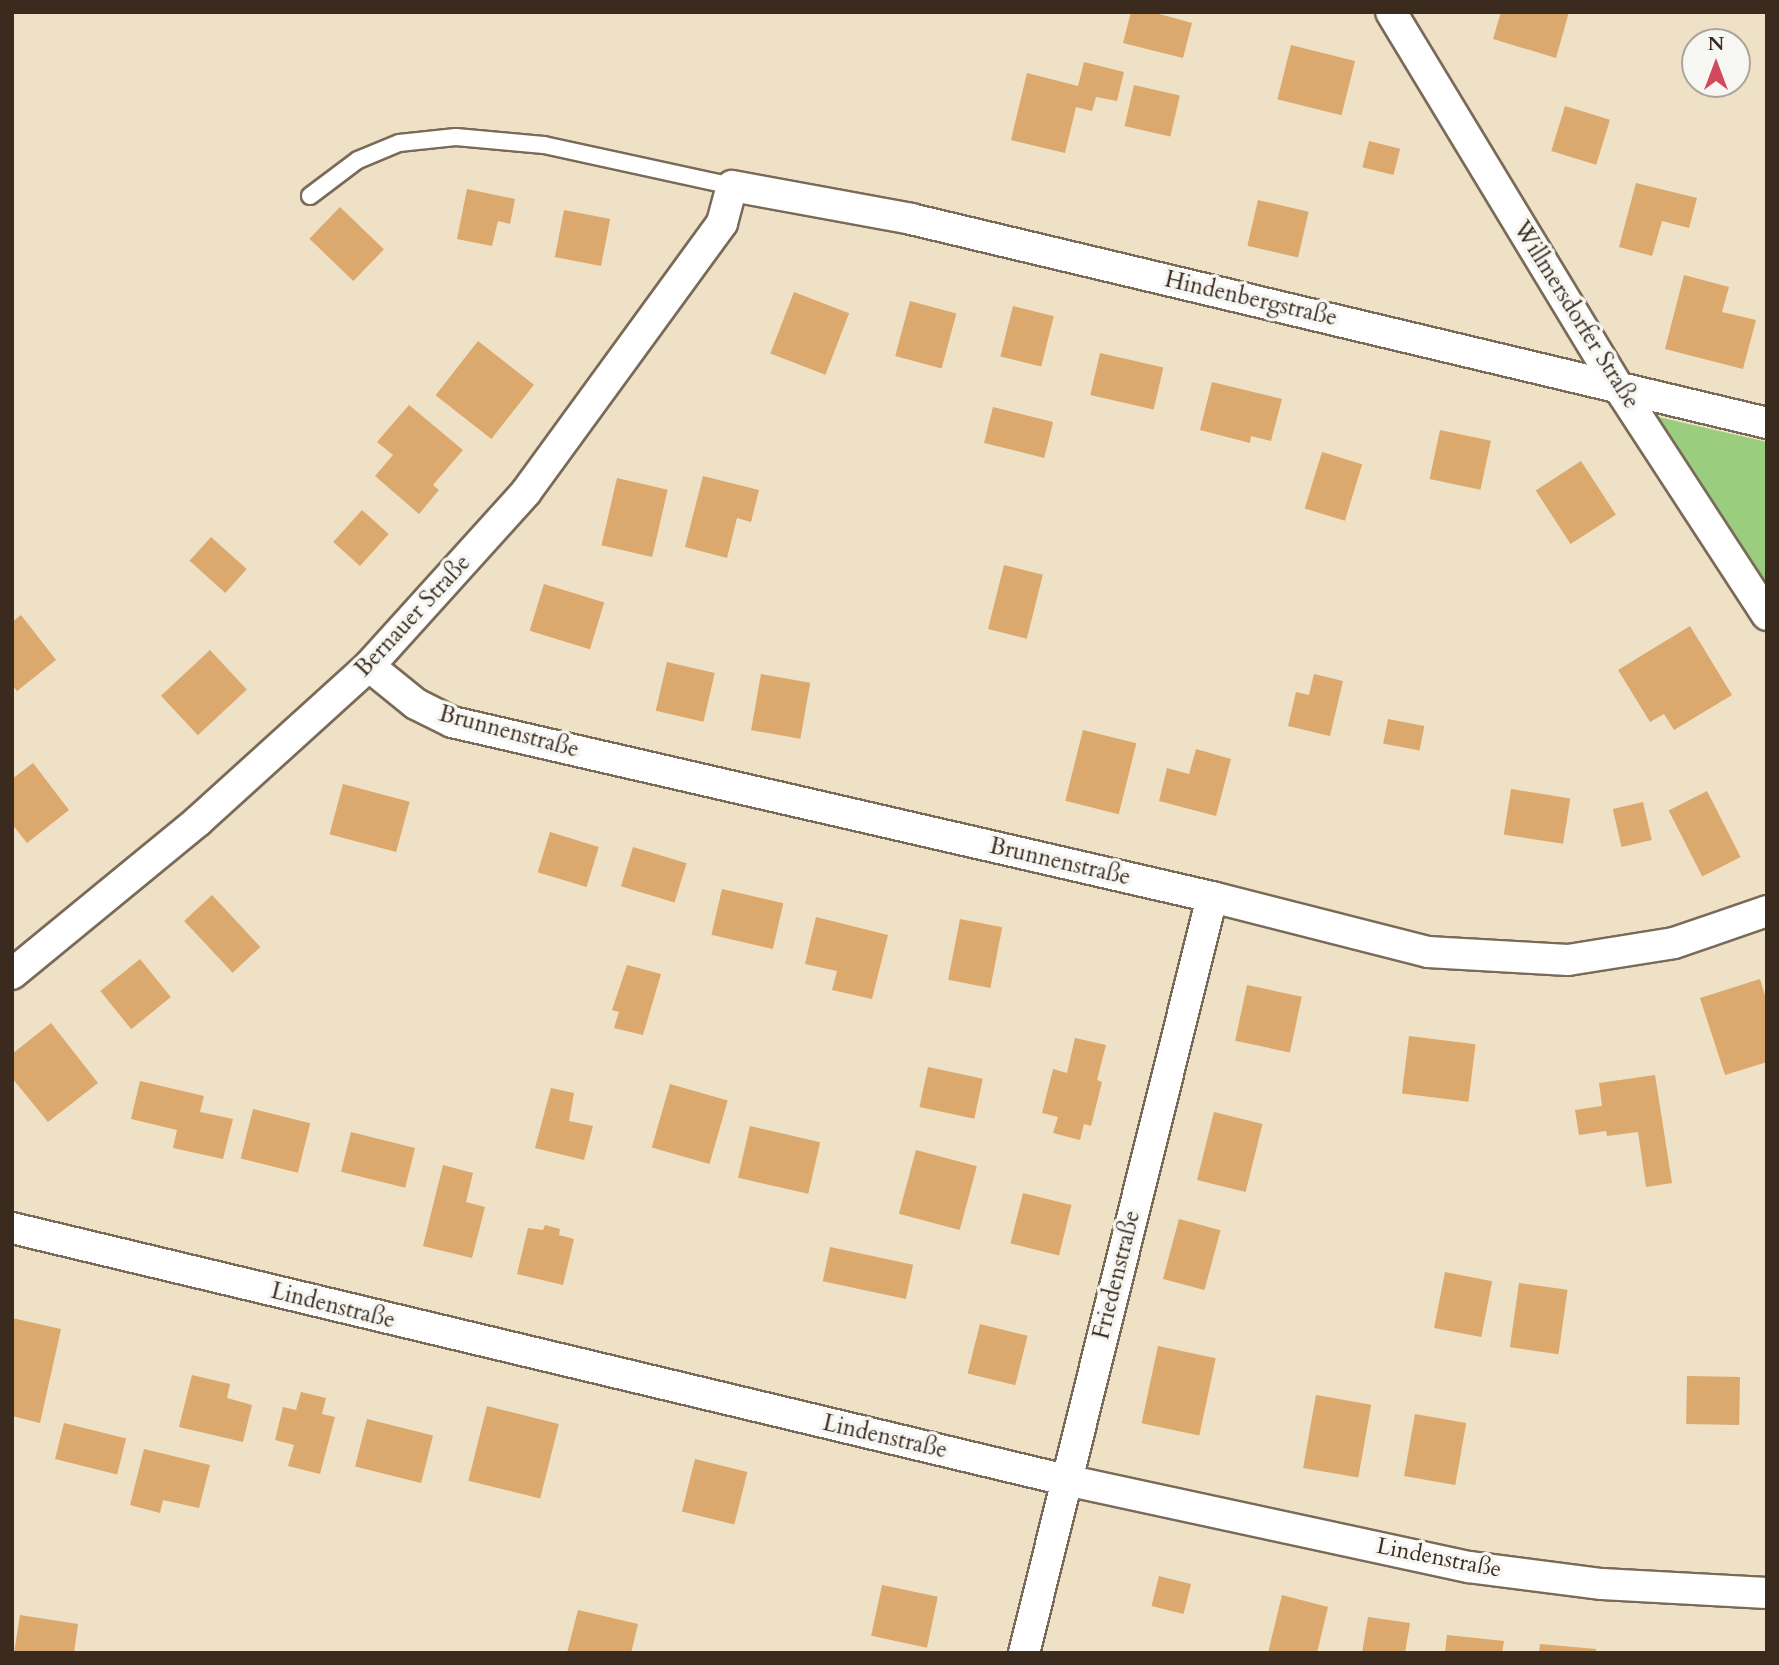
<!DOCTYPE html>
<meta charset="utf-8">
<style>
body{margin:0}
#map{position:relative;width:1779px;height:1665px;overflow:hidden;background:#efe1c5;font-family:Cardo,serif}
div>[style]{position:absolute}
.green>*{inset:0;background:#9ace7e}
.building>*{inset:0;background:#dba86e;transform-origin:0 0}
.roads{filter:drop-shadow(2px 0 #7a6a58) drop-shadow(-2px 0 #7a6a58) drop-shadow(0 2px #7a6a58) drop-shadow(0 -2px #7a6a58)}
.lane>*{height:16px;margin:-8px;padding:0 8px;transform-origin:8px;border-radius:8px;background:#fff}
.street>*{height:30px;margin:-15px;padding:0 15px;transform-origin:15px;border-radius:15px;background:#fff}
span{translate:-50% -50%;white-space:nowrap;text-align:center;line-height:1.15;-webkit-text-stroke:7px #f6f6f2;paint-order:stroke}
.street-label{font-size:23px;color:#3b2a1e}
.frame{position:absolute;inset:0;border:14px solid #3b2a1e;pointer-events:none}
.north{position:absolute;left:1681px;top:28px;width:70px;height:70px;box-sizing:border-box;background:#f6f6f2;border:2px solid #aba49d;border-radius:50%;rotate:0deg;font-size:19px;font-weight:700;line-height:28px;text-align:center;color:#3b2a1e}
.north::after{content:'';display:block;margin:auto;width:24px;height:32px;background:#d1495b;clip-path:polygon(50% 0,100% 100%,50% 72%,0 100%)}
</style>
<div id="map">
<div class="green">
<i style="clip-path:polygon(1654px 416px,1767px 442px,1767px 586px)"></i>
</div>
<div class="building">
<i style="clip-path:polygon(1131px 12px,1152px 12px,1192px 23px,1183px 58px,1123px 43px)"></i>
<i style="clip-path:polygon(1501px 12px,1569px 12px,1556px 58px,1493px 39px)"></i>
<i style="left:1291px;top:45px;width:66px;height:56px;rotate:14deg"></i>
<i style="clip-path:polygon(1084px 62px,1124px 72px,1117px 101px,1096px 97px,1092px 111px,1076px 107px,1065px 153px,1011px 140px,1027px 73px,1078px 86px)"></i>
<i style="left:1134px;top:85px;width:47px;height:42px;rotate:13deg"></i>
<i style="left:1565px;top:106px;width:47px;height:47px;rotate:17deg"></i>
<i style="left:1369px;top:141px;width:32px;height:27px;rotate:14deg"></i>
<i style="clip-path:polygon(1636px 183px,1697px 198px,1689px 228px,1662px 221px,1652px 256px,1619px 247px)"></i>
<i style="clip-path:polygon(467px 189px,515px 199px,510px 224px,498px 221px,492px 246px,457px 239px)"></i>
<i style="left:1258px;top:200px;width:52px;height:47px;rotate:13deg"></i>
<i style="left:340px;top:207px;width:61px;height:44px;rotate:44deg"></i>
<i style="left:564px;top:210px;width:47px;height:48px;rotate:11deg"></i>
<i style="clip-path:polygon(1684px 275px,1729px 287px,1722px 312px,1756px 320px,1743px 369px,1665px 349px)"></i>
<i style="left:794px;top:292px;width:59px;height:66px;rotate:21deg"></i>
<i style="left:910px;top:301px;width:48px;height:57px;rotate:15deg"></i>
<i style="left:1013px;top:306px;width:42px;height:52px;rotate:14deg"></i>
<i style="left:478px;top:341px;width:71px;height:69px;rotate:38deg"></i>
<i style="left:1100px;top:353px;width:65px;height:43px;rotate:13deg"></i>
<i style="clip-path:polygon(1212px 382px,1282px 399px,1271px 441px,1251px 436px,1250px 443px,1200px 430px)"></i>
<i style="clip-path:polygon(409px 405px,463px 450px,433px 485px,439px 490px,419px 514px,375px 476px,393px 455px,377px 442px)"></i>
<i style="left:993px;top:407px;width:62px;height:37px;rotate:14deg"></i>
<i style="left:1440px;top:430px;width:52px;height:50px;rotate:12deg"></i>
<i style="left:1322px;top:452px;width:42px;height:59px;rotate:17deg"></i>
<i style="left:1581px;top:461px;width:64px;height:54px;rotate:57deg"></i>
<i style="clip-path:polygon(703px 476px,759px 490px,751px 522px,737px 518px,727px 558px,685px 547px)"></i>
<i style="left:617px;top:478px;width:52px;height:69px;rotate:13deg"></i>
<i style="left:362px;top:510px;width:36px;height:43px;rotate:42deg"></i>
<i style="left:211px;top:537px;width:48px;height:32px;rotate:42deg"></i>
<i style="left:1004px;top:565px;width:40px;height:66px;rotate:14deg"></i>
<i style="left:544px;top:584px;width:63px;height:49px;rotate:17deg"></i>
<i style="clip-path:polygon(21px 615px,56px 660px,17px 691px,12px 685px,12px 622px)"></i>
<i style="clip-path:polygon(1690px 626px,1732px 695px,1674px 730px,1664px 714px,1650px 722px,1618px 670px)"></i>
<i style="left:210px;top:650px;width:54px;height:67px;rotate:47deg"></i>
<i style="left:667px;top:662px;width:49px;height:50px;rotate:13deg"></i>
<i style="left:761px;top:674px;width:50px;height:57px;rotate:10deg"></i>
<i style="clip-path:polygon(1314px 674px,1343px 681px,1330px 736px,1288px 726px,1296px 692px,1309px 695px)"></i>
<i style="left:1388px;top:719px;width:37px;height:25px;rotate:11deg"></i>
<i style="left:1083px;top:730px;width:55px;height:73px;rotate:14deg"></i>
<i style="clip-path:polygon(1196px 749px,1231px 759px,1216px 816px,1159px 801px,1167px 768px,1189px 774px)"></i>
<i style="clip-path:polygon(33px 763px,69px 810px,27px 843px,12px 824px,12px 779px)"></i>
<i style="left:343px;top:784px;width:69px;height:52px;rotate:15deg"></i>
<i style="left:1511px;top:789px;width:60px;height:46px;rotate:9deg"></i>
<i style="left:1707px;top:791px;width:74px;height:43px;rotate:63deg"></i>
<i style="left:1643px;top:802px;width:39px;height:31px;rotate:77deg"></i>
<i style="left:550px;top:832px;width:51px;height:42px;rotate:17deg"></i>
<i style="left:633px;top:847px;width:56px;height:41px;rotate:17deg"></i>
<i style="left:722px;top:889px;width:63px;height:47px;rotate:13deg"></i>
<i style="left:212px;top:895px;width:71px;height:38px;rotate:47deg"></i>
<i style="clip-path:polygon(816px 917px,888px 935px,872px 999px,832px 990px,837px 971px,805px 964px)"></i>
<i style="left:960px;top:919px;width:43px;height:62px;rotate:11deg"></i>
<i style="left:140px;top:959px;width:49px;height:51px;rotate:51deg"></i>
<i style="clip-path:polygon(627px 965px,661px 974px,643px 1035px,614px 1028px,619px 1012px,612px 1010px)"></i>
<i style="clip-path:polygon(1760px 979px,1767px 1002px,1767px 1062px,1725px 1075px,1700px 998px)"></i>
<i style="left:1247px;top:985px;width:56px;height:57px;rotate:12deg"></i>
<i style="clip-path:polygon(51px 1023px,98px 1083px,48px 1122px,12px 1078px,12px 1054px)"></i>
<i style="left:1409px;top:1036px;width:67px;height:58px;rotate:7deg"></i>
<i style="clip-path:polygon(1075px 1038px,1106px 1045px,1097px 1080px,1102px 1082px,1091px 1126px,1084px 1124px,1080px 1140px,1053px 1133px,1058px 1117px,1042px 1113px,1053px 1069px,1067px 1073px)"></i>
<i style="left:928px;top:1067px;width:56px;height:41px;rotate:12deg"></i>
<i style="clip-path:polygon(1655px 1075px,1672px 1183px,1646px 1187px,1638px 1132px,1607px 1136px,1606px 1131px,1579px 1135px,1575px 1110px,1602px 1106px,1599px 1083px)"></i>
<i style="clip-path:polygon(140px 1081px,204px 1096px,200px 1112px,233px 1119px,223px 1159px,173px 1148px,177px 1130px,131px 1119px)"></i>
<i style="left:670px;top:1084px;width:60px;height:66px;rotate:16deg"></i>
<i style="clip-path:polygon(551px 1088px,574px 1093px,569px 1121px,593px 1126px,584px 1160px,535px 1148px)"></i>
<i style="left:253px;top:1109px;width:59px;height:51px;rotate:14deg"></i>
<i style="left:1214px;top:1112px;width:50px;height:70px;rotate:14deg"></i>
<i style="left:750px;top:1126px;width:72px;height:53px;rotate:13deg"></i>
<i style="left:351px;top:1132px;width:66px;height:41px;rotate:14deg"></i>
<i style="left:916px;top:1150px;width:63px;height:66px;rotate:15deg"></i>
<i style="clip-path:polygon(443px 1165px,473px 1173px,466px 1202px,485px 1207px,472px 1258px,423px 1246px)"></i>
<i style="left:1023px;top:1193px;width:50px;height:52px;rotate:14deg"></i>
<i style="left:1179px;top:1219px;width:43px;height:62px;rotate:15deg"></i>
<i style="clip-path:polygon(545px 1225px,560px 1229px,559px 1235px,574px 1239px,563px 1285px,517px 1274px,528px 1228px,543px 1230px)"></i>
<i style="left:830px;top:1247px;width:85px;height:35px;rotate:12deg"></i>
<i style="left:1445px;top:1272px;width:48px;height:57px;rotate:11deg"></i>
<i style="left:1519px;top:1283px;width:49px;height:65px;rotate:8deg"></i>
<i style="clip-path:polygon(12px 1318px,61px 1329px,40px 1423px,12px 1416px)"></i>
<i style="left:980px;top:1324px;width:49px;height:51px;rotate:14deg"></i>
<i style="left:1158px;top:1346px;width:59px;height:79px;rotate:12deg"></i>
<i style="clip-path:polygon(192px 1375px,230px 1384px,227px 1398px,252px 1405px,243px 1442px,179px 1427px)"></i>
<i style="left:1687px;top:1376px;width:53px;height:48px;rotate:1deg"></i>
<i style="clip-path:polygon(301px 1392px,326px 1398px,322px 1414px,335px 1417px,320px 1474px,288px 1466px,294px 1445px,275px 1440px,283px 1407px,296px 1410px)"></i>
<i style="left:1316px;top:1395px;width:56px;height:74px;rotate:10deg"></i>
<i style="left:487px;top:1406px;width:74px;height:77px;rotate:14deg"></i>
<i style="left:1415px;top:1414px;width:52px;height:63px;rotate:10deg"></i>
<i style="left:367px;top:1419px;width:68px;height:49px;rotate:14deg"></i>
<i style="left:64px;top:1423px;width:64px;height:37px;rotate:14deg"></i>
<i style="clip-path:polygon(144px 1449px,210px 1465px,199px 1508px,163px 1500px,160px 1513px,130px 1505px)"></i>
<i style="left:695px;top:1459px;width:54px;height:54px;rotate:14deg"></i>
<i style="left:1159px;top:1576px;width:33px;height:31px;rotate:14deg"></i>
<i style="left:882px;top:1585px;width:57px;height:52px;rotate:12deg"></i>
<i style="clip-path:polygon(1282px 1595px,1328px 1607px,1317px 1653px,1268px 1653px)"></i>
<i style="clip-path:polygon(578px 1610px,638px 1624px,631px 1653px,567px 1653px)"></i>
<i style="clip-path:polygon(20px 1615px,78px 1624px,74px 1653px,14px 1653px)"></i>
<i style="clip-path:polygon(1368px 1617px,1410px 1623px,1405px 1653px,1362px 1653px)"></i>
<i style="clip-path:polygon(1447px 1635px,1504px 1641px,1502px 1653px,1445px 1653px)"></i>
<i style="clip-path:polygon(1540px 1644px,1596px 1649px,1596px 1653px,1539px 1653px)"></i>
</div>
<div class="roads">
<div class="lane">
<i style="left:310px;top:196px;width:60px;rotate:-36.9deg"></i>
<i style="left:358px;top:160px;width:44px;rotate:-22.5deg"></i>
<i style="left:399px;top:143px;width:57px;rotate:-6deg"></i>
<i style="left:456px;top:137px;width:88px;rotate:5.2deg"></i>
<i style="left:544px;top:145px;width:192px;rotate:12.3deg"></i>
</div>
<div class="street">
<i style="left:1391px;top:12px;width:440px;rotate:58.8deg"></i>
<i style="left:1619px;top:388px;width:271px;rotate:56.9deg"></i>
<i style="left:369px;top:666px;width:60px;rotate:39deg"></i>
<i style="left:416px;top:704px;width:40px;rotate:26.6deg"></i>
<i style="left:452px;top:722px;width:780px;rotate:12.97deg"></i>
<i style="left:1212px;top:897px;width:223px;rotate:14.3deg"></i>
<i style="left:1428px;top:952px;width:140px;rotate:3.3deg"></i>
<i style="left:1568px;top:960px;width:107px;rotate:-9.1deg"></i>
<i style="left:1674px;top:943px;width:98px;rotate:-19deg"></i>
<i style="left:12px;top:974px;width:241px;rotate:-39.4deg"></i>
<i style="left:198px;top:821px;width:231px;rotate:-42.2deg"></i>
<i style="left:369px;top:666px;width:234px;rotate:-47.9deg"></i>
<i style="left:526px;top:492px;width:333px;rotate:-53.9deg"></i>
<i style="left:722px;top:223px;width:38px;rotate:-75deg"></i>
<i style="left:732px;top:186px;width:182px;rotate:10.4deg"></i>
<i style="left:911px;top:219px;width:880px;rotate:13.4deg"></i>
<i style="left:12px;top:1228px;width:1084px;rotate:13.45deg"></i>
<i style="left:1066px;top:1480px;width:412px;rotate:12.2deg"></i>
<i style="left:1469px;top:1567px;width:134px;rotate:7.3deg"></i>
<i style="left:1602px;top:1584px;width:165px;rotate:3.1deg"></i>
<i style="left:1024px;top:1653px;width:779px;rotate:-76.04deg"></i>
</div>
</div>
<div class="street-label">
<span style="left:1251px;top:299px;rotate:13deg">Hindenbergstraße</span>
<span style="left:1576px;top:315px;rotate:58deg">Willmersdorfer Straße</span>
<span style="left:413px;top:616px;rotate:-47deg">Bernauer Straße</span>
<span style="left:509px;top:732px;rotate:15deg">Brunnenstraße</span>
<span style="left:1060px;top:862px;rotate:13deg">Brunnenstraße</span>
<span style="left:1117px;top:1275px;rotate:-76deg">Friedenstraße</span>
<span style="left:333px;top:1306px;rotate:14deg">Lindenstraße</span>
<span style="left:885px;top:1437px;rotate:13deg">Lindenstraße</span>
<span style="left:1439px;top:1558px;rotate:11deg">Lindenstraße</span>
</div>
<div class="frame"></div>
<div class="north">N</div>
</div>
